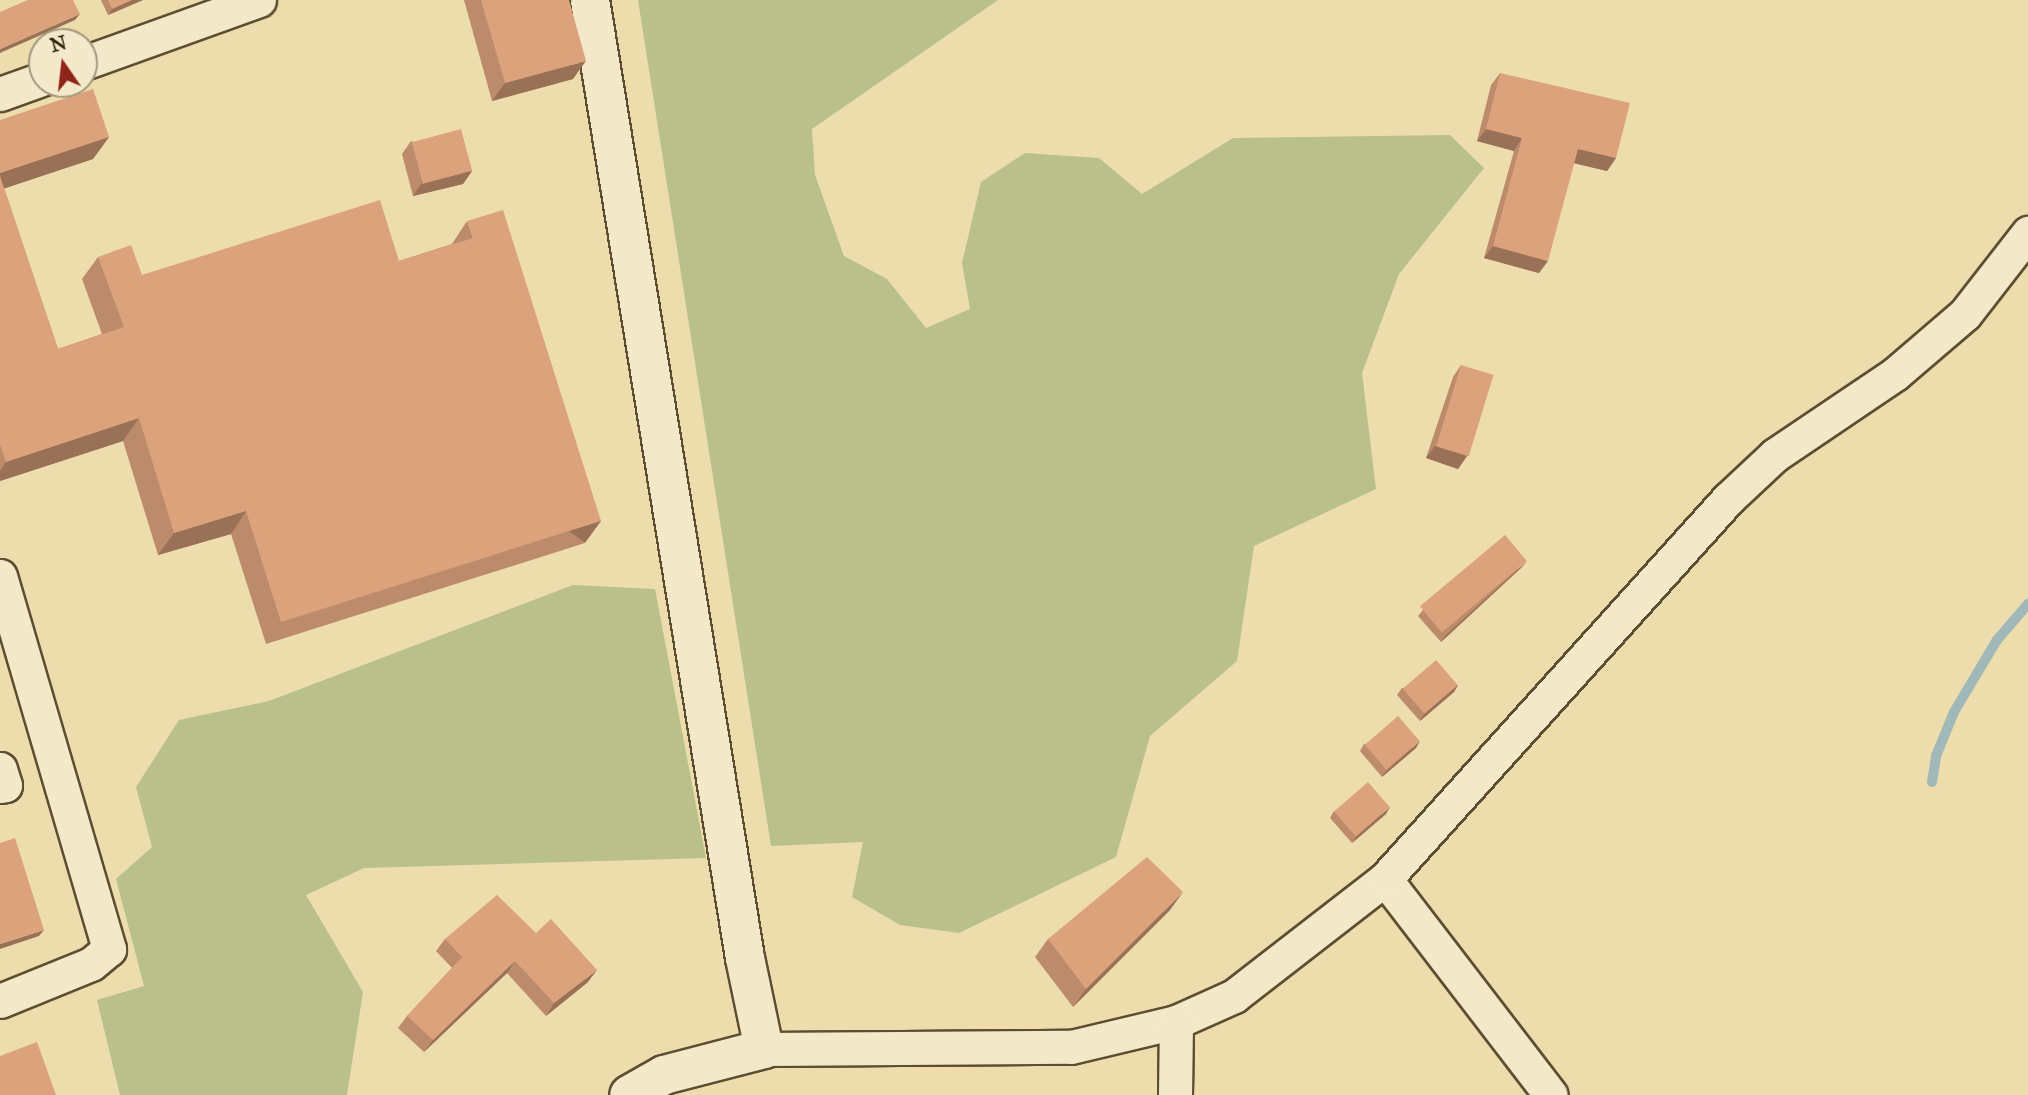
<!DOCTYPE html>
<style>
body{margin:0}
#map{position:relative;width:2028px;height:1095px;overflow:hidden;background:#edddad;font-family:"IM FELL Great Primer",serif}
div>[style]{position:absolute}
.green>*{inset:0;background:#b9c089}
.stream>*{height:10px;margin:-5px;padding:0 5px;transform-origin:5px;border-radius:5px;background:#a0b8b7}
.roads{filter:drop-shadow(2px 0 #5d4e31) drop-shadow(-2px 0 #5d4e31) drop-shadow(0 2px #5d4e31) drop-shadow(0 -2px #5d4e31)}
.minor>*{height:33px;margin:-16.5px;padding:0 16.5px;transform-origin:16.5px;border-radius:16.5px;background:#f3e9ca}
.tertiary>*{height:38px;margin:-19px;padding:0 19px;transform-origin:19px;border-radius:19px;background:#f3e9ca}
.wall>*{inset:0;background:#bc8b6b}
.shaded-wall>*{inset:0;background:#997157;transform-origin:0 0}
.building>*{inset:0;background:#dba27c;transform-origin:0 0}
span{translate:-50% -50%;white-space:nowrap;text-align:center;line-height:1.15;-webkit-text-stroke:5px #f3e9ca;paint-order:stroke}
.north{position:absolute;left:28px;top:28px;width:70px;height:70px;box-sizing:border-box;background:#f3e9ca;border:2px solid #a4987c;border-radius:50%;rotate:346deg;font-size:19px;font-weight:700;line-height:28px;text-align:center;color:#2d1e08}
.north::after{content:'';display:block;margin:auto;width:24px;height:32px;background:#8f2418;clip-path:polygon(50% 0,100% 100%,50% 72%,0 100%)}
</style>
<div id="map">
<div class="green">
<i style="clip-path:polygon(638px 0,998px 0,812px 129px,815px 175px,844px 256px,887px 279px,926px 328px,970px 309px,962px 263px,981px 182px,1025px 153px,1099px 158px,1142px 194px,1233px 138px,1450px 135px,1484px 168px,1399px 274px,1362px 373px,1376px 489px,1254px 546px,1237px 661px,1150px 736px,1116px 857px,959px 933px,900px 925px,852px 897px,863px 842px,771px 846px)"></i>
<i style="clip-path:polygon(573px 585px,655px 589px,706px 858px,364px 868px,306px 895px,363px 992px,347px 1095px,120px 1095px,97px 1000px,144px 986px,116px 879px,152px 847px,136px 787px,179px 720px,269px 701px)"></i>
</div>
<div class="stream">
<i style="left:1932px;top:782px;width:26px;rotate:-81deg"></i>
<i style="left:1936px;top:756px;width:48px;rotate:-67.8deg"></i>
<i style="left:1954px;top:712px;width:84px;rotate:-59.2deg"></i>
<i style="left:1997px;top:640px;width:48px;rotate:-49.3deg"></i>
</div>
<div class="roads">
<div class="minor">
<i style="left:84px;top:63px;width:186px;rotate:-19.8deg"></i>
<i style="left:0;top:94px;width:45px;rotate:-19.7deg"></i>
<i style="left:0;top:576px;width:389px;rotate:73.7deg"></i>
<i style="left:109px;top:949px;width:23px;rotate:140deg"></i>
<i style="left:91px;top:964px;width:98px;rotate:157.9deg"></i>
<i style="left:0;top:769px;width:17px;rotate:73deg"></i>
<i style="left:5px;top:785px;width:5px;rotate:169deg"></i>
<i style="left:1385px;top:879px;width:272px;rotate:52.5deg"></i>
<i style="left:764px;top:1049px;width:307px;rotate:-0.4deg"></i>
<i style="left:1071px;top:1047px;width:108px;rotate:-13.4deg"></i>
<i style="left:1176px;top:1022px;width:64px;rotate:-24.1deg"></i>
<i style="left:1234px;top:996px;width:191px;rotate:-37.8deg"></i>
<i style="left:1385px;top:879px;width:512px;rotate:-47.93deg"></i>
<i style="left:1728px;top:499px;width:64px;rotate:-43.1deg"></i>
<i style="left:1775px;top:455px;width:145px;rotate:-34deg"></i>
<i style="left:1895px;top:374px;width:92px;rotate:-40.6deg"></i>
<i style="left:1965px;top:314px;width:103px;rotate:-52.1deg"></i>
<i style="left:1175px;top:1095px;width:73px;rotate:-89.2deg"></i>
</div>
<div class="tertiary">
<i style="left:590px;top:0;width:970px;rotate:80.81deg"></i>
<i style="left:745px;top:958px;width:93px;rotate:78.2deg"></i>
<i style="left:764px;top:1049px;width:103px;rotate:165.4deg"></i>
<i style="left:664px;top:1075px;width:40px;rotate:150.3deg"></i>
</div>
</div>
<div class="wall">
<i style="clip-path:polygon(101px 0,143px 0,108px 15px)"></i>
<i style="clip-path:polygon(464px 0,569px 0,573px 79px,492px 101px)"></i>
<i style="clip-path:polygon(1500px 73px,1616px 158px,1607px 171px,1574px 163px,1539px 273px,1484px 258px,1514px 151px,1477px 141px,1491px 85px)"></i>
<i style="clip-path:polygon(0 120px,109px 137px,93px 159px,4px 188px,58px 349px,102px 334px,82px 279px,98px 257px,142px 275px,399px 261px,452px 244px,467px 221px,585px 543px,266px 644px,231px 534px,158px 555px,123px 441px,0 481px)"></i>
<i style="clip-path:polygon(411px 141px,472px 171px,463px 184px,413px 196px,402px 154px)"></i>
<i style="clip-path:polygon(1461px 365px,1467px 456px,1458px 469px,1426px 458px,1453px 377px)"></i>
<i style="clip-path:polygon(1522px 567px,1441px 642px,1418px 616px,1423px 610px)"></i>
<i style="clip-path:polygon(1458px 685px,1454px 692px,1420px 721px,1397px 695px,1402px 688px)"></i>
<i style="clip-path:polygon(1364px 744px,1416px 748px,1382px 777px,1360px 751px)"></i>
<i style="clip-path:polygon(1334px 811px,1386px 814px,1352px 843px,1330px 818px)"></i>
<i style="clip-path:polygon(1170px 910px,1073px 1007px,1035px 957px,1048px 939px)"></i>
<i style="clip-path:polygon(536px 933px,588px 982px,546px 1016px,507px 973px,424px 1052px,398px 1028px,407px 1016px,452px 968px,436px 951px,445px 939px)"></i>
</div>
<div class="shaded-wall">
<i style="clip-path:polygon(132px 0,143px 0,108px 15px,112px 9px)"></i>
<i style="clip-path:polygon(80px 14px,75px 20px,0 53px,0 49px)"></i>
<i style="clip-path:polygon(586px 61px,573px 79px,492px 101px,505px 83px)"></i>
<i style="clip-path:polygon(1486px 129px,1522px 138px,1514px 151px,1477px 141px)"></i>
<i style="clip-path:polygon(109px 137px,93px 159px,0 190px,0 173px)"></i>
<i style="clip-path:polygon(1578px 149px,1616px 158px,1607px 171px,1569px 162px)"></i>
<i style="clip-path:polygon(472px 171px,463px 184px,413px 196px,421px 184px)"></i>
<i style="clip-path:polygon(1493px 246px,1548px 261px,1539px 273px,1484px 258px)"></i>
<i style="clip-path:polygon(139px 418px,123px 441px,0 481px,0 471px,6px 462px)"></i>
<i style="clip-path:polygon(1435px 446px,1467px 456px,1458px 469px,1426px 458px)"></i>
<i style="clip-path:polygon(246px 511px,231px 534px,158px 555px,174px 533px)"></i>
<i style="left:601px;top:521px;width:27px;height:336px;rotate:126deg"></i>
<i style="clip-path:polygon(1527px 561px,1522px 567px,1441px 642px,1445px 636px)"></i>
<i style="clip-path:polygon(1458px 685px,1454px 692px,1420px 721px,1424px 714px)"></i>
<i style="clip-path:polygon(1420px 741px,1416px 748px,1382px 777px,1386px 771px)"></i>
<i style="clip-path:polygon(1390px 807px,1386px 814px,1352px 843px,1356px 837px)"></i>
<i style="clip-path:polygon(1183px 892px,1170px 910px,1073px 1007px,1086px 989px)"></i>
<i style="clip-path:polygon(44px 930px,39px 936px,0 949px,0 944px)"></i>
<i style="clip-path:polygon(515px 961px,507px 973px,424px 1052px,433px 1040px)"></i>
<i style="clip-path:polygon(597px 970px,588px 982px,546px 1016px,554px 1003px)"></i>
</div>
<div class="building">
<i style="clip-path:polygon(28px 0,73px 0,80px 14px,0 49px,0 12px)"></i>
<i style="clip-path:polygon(108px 0,132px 0,112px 9px)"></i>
<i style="clip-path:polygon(481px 0,569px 0,586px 61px,505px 83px)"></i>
<i style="clip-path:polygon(1500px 73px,1630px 103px,1616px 158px,1578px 149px,1548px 261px,1493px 246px,1522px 138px,1486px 129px)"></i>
<i style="clip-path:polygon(93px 89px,109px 137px,0 173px,0 120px)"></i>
<i style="left:461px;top:129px;width:43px;height:51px;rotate:75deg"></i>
<i style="clip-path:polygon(0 176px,58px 349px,124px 327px,98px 257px,131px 245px,142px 275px,380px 200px,399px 261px,473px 238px,467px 221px,503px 210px,601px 521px,281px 622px,246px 511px,174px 533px,139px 418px,6px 462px,0 445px)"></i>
<i style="left:1461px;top:365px;width:34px;height:85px;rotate:17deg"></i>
<i style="left:1505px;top:535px;width:34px;height:111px;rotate:50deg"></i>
<i style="left:1436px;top:660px;width:33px;height:44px;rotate:49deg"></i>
<i style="left:1398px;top:716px;width:33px;height:44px;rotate:49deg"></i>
<i style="left:1368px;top:782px;width:33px;height:45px;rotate:49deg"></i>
<i style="clip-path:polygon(15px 838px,44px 930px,0 944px,0 843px)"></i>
<i style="clip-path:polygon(1147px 857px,1183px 892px,1086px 989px,1048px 939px)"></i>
<i style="clip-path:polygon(497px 895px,536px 933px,551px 919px,597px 970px,554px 1003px,515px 961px,433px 1040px,407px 1016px,462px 957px,445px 939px)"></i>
<i style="clip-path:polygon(37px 1042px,56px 1095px,0 1095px,0 1056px)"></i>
</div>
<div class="north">N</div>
</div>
